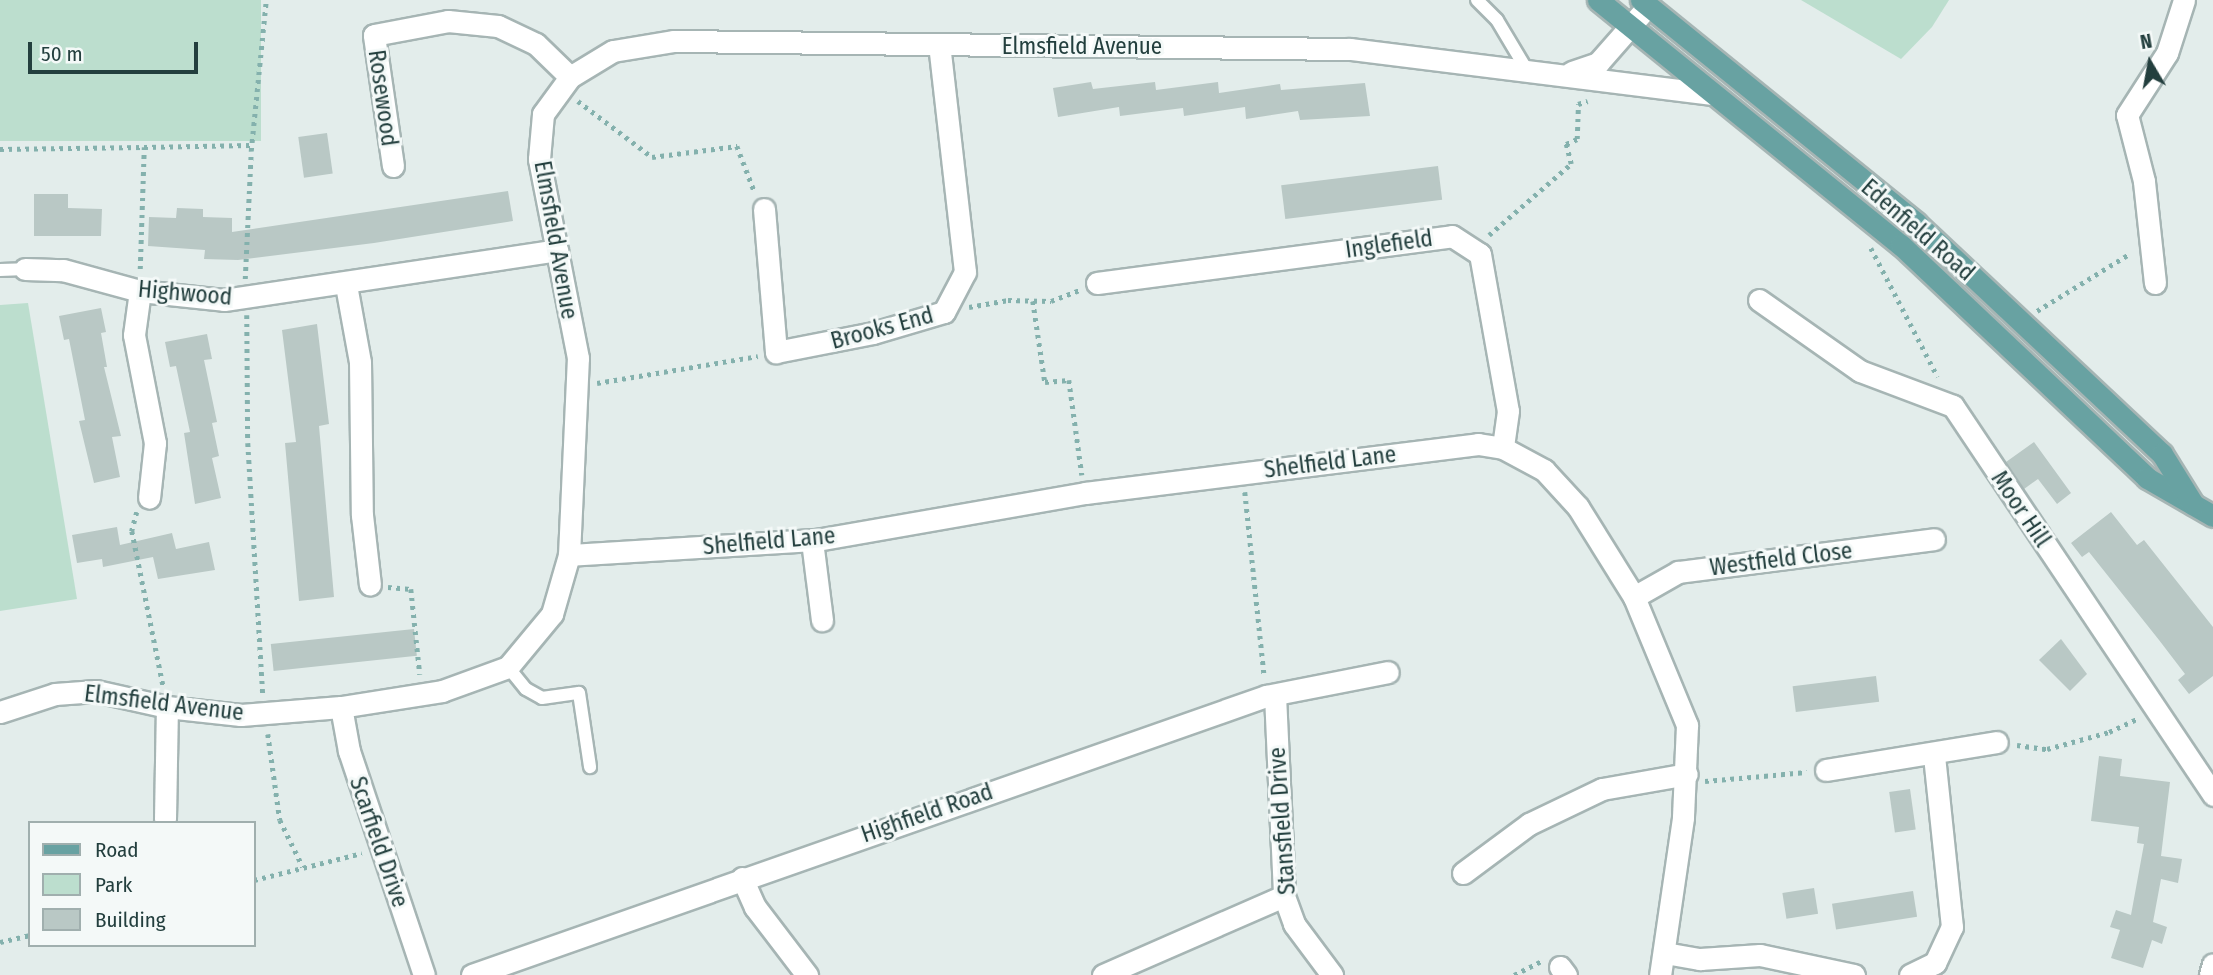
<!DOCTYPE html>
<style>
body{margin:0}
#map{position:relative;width:2213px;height:975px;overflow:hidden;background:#e3edeb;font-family:"Fira Sans Condensed",sans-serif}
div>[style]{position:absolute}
.green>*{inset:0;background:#bcdece;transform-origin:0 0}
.building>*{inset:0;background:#b9c8c5;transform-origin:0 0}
.path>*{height:4.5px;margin-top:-2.25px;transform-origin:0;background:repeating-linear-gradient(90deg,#84b1ad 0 3.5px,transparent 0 8.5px)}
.roads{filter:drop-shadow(2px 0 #a6b5b4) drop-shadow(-2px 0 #a6b5b4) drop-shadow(0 2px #a6b5b4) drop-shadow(0 -2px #a6b5b4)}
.service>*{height:12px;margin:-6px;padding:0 6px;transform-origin:6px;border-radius:6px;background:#fff}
.minor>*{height:21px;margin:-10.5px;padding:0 10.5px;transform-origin:10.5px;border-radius:10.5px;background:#fff}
.primary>*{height:21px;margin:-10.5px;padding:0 10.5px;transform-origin:10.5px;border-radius:10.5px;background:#68a2a2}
span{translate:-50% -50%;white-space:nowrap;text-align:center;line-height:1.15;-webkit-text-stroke:6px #f4f9f8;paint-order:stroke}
.street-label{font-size:23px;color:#233f3e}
.legend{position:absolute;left:28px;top:821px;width:228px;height:126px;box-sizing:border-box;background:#f4f9f8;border:2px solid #a0afae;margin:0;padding:9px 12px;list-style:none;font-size:21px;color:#233f3e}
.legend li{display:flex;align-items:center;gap:14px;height:35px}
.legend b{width:35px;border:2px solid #a0afae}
.north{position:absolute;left:2115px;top:28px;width:70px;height:70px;-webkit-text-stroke:5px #f4f9f8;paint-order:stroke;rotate:350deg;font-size:19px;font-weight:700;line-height:28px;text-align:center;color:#233f3e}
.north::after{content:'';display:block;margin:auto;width:24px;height:32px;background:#233f3e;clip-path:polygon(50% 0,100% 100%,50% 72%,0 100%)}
.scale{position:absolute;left:28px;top:42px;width:170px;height:32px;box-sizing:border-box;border:4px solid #233f3e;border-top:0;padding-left:9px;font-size:21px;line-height:24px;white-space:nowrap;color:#233f3e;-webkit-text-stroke:5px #f4f9f8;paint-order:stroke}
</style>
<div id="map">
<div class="green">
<i style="left:0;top:0;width:261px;height:141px"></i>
<i style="clip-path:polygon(1801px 0,1949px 0,1932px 27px,1901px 59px)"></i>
<i style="clip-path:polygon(28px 303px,77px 599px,0 611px,0 305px)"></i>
</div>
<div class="building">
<i style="clip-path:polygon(1091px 82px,1093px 89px,1155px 82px,1156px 90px,1218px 82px,1219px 93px,1280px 84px,1281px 90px,1365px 83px,1370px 116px,1300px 120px,1298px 111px,1246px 119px,1245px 107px,1184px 116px,1183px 108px,1120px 116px,1119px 107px,1058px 117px,1053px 88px)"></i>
<i style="left:327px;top:133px;width:41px;height:29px;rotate:82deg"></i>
<i style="left:1438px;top:166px;width:34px;height:158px;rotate:83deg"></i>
<i style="clip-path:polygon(508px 191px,513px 221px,374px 243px,238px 260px,204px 259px,205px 250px,148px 246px,149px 217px,176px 218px,177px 208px,203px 209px,203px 217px,232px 218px,232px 232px)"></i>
<i style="clip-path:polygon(34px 194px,68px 194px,68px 208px,102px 209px,101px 236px,34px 236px)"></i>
<i style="clip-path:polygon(101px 308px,106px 332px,101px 333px,107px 367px,104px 367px,121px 436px,112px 437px,120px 477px,94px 483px,79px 421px,85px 420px,69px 339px,64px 340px,59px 316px)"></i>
<i style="clip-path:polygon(317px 324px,329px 424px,319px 426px,334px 597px,299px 601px,285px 443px,296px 442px,282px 330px)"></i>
<i style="clip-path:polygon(207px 334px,212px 359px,204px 360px,217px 422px,212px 423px,219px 456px,212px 458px,221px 498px,195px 504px,184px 433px,190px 432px,176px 366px,170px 367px,165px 342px)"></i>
<i style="clip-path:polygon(2034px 442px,2071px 493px,2057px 504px,2038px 479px,2024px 489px,2006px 462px)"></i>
<i style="clip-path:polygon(2111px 512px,2137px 545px,2144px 540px,2213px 627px,2213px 676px,2189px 694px,2178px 680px,2185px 674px,2159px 640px,2089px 552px,2082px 557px,2071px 543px)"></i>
<i style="clip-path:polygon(117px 527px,120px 545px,172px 533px,176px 549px,209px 542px,215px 570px,158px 579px,153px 557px,103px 567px,102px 559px,77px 563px,72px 535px)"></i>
<i style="left:414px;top:629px;width:27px;height:144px;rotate:84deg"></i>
<i style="clip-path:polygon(2061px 639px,2087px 674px,2070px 691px,2039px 660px)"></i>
<i style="left:1876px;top:676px;width:26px;height:84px;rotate:83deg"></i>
<i style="clip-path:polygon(2099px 756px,2122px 759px,2120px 776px,2170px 782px,2161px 856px,2182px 859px,2178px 883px,2161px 879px,2153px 922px,2167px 927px,2162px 944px,2152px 940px,2143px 968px,2111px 958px,2120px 930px,2110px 927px,2116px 910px,2131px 915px,2144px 844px,2137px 843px,2139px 827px,2091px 821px)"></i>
<i style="left:1910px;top:789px;width:41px;height:21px;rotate:82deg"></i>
<i style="left:1814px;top:888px;width:26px;height:32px;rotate:81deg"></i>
<i style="left:1913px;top:891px;width:26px;height:82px;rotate:81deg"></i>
</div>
<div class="path">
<i style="left:578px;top:101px;width:93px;rotate:37.1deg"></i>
<i style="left:652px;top:157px;width:86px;rotate:-7.4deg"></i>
<i style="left:737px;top:146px;width:50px;rotate:69deg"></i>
<i style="left:0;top:149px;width:144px;rotate:-0.8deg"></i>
<i style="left:1489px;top:235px;width:108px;rotate:-40.9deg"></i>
<i style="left:1571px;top:164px;width:21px;rotate:-104deg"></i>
<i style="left:1566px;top:144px;width:12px;rotate:-24deg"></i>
<i style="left:1577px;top:139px;width:35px;rotate:-88deg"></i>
<i style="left:1578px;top:104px;width:10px;rotate:-17deg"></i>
<i style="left:1871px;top:248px;width:145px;rotate:62.6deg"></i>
<i style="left:140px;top:269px;width:122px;rotate:-88.1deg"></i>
<i style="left:144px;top:147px;width:107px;rotate:-1.1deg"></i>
<i style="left:245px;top:279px;width:128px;rotate:-87.3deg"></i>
<i style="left:251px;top:151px;width:152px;rotate:-84.3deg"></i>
<i style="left:1033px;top:301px;width:82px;rotate:81.6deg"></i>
<i style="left:1045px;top:382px;width:24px;rotate:-5deg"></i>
<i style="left:1069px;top:380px;width:96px;rotate:82.2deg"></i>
<i style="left:969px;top:307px;width:40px;rotate:-10deg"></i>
<i style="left:1008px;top:300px;width:43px;rotate:1.3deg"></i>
<i style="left:1051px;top:301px;width:31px;rotate:-21deg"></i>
<i style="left:2037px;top:311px;width:110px;rotate:-31.7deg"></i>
<i style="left:247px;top:315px;width:128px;rotate:89.6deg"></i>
<i style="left:248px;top:443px;width:251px;rotate:86.6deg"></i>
<i style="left:597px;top:383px;width:163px;rotate:-9.5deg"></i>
<i style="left:1245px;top:492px;width:183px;rotate:84deg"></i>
<i style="left:137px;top:512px;width:20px;rotate:105deg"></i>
<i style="left:132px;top:531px;width:157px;rotate:78.6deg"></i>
<i style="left:388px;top:587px;width:23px;rotate:5deg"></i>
<i style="left:411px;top:589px;width:86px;rotate:84deg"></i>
<i style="left:268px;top:734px;width:87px;rotate:82.1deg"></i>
<i style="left:280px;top:820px;width:52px;rotate:63.9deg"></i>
<i style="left:2017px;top:745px;width:30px;rotate:8deg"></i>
<i style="left:2047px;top:749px;width:64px;rotate:-15.3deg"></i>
<i style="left:2109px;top:732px;width:33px;rotate:-25deg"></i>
<i style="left:1705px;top:781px;width:102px;rotate:-5deg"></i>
<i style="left:254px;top:880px;width:111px;rotate:-14deg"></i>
<i style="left:0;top:942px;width:31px;rotate:-13deg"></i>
<i style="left:1514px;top:975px;width:30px;rotate:-27deg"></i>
</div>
<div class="roads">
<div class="service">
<i style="left:1477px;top:0;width:28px;rotate:45deg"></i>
<i style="left:1497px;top:20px;width:61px;rotate:59.2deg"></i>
<i style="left:0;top:270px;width:25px;rotate:-2deg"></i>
<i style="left:508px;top:667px;width:28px;rotate:51deg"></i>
<i style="left:526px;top:689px;width:18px;rotate:29deg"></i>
<i style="left:542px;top:698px;width:37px;rotate:-8deg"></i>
<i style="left:579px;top:693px;width:75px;rotate:81.5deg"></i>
</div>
<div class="minor">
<i style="left:1572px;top:72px;width:28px;rotate:-19deg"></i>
<i style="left:1598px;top:63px;width:76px;rotate:-48.7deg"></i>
<i style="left:393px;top:166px;width:132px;rotate:-98.3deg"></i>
<i style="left:374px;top:35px;width:75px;rotate:-10.7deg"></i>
<i style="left:448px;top:21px;width:50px;rotate:5.7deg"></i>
<i style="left:498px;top:26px;width:42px;rotate:25.3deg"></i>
<i style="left:536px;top:44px;width:47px;rotate:44.1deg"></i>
<i style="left:764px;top:209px;width:144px;rotate:85.2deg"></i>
<i style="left:776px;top:352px;width:99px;rotate:-11.1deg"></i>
<i style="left:873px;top:333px;width:74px;rotate:-16.5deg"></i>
<i style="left:944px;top:312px;width:45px;rotate:-62.3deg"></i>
<i style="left:965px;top:272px;width:228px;rotate:-96.5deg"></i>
<i style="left:25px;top:269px;width:38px;rotate:2deg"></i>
<i style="left:63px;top:270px;width:80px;rotate:15.3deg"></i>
<i style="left:140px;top:291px;width:84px;rotate:6.1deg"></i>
<i style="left:224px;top:300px;width:337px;rotate:-8.5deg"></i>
<i style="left:1097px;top:283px;width:358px;rotate:-7.5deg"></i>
<i style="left:1452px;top:236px;width:33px;rotate:33deg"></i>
<i style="left:1480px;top:254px;width:159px;rotate:79.9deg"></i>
<i style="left:1508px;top:411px;width:37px;rotate:98deg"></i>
<i style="left:2155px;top:283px;width:103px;rotate:-96.2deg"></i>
<i style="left:2144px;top:181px;width:68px;rotate:-104.4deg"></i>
<i style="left:2127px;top:115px;width:74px;rotate:-57.2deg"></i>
<i style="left:2167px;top:53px;width:56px;rotate:-72.2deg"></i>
<i style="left:346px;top:285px;width:78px;rotate:79.7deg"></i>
<i style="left:360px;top:362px;width:153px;rotate:89.3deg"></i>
<i style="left:362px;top:515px;width:70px;rotate:83.5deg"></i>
<i style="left:140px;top:291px;width:44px;rotate:97.8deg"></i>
<i style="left:134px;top:335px;width:110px;rotate:79deg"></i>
<i style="left:155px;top:443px;width:55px;rotate:96.2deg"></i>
<i style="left:1759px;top:300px;width:123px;rotate:35.1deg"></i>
<i style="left:1860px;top:371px;width:99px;rotate:20.6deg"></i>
<i style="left:1953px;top:406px;width:468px;rotate:56.2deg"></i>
<i style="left:812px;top:541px;width:80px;rotate:82.8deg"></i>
<i style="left:569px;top:555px;width:247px;rotate:-3.5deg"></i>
<i style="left:816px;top:540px;width:273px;rotate:-9.9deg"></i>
<i style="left:1085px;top:493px;width:396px;rotate:-7.1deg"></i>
<i style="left:1478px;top:444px;width:25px;rotate:9deg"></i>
<i style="left:1503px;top:448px;width:47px;rotate:28.2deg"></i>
<i style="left:1544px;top:470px;width:50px;rotate:47.4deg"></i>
<i style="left:1578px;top:507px;width:106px;rotate:58.1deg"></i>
<i style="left:1634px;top:597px;width:139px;rotate:67.5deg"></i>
<i style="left:1687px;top:725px;width:93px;rotate:92.5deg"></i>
<i style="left:1683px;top:818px;width:159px;rotate:98.3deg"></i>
<i style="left:1634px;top:597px;width:51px;rotate:-29.6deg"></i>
<i style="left:1678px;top:572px;width:258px;rotate:-7.3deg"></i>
<i style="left:1275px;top:695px;width:201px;rotate:87.4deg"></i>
<i style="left:1284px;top:896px;width:30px;rotate:70deg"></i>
<i style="left:1294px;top:924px;width:64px;rotate:53.3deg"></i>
<i style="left:341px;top:707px;width:45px;rotate:79.7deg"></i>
<i style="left:349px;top:751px;width:236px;rotate:71.5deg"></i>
<i style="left:0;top:712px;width:58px;rotate:-18.1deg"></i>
<i style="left:55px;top:694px;width:41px;rotate:-4.2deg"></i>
<i style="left:96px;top:691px;width:73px;rotate:12.7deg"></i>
<i style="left:167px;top:707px;width:74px;rotate:6.2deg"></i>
<i style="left:241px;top:715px;width:100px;rotate:-4.6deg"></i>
<i style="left:341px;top:707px;width:102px;rotate:-9deg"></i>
<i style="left:442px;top:691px;width:70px;rotate:-20deg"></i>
<i style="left:508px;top:667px;width:69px;rotate:-50.3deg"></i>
<i style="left:552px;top:614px;width:61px;rotate:-73.9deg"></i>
<i style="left:569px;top:555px;width:197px;rotate:-87.4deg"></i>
<i style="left:578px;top:358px;width:203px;rotate:-101.1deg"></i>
<i style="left:539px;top:159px;width:45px;rotate:-84.9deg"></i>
<i style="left:543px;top:114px;width:46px;rotate:-53.9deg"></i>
<i style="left:570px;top:77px;width:50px;rotate:-31.2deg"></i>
<i style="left:613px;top:51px;width:62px;rotate:-9.3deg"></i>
<i style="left:674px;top:41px;width:676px;rotate:0.68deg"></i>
<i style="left:1350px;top:49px;width:363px;rotate:7.1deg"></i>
<i style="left:1826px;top:770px;width:173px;rotate:-9.3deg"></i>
<i style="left:165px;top:819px;width:112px;rotate:-89deg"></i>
<i style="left:1463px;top:873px;width:82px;rotate:-36.6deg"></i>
<i style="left:1529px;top:824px;width:81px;rotate:-25.6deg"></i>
<i style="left:1602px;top:789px;width:86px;rotate:-10deg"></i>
<i style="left:742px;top:878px;width:32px;rotate:66deg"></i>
<i style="left:755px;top:907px;width:86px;rotate:52.6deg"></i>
<i style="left:1665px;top:953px;width:36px;rotate:10deg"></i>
<i style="left:1700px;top:959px;width:60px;rotate:-3.8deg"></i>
<i style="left:1760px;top:955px;width:96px;rotate:12deg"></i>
<i style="left:1560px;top:967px;width:10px;rotate:53deg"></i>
<i style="left:472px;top:975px;width:842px;rotate:-19.36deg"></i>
<i style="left:1266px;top:696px;width:124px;rotate:-11.1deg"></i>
<i style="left:1103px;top:975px;width:197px;rotate:-23.6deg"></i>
<i style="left:1910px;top:975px;width:28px;rotate:-26deg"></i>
<i style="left:1935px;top:963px;width:40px;rotate:-65deg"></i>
<i style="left:1952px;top:927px;width:172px;rotate:-96deg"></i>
<i style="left:2210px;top:975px;width:11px;rotate:-75deg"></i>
</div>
<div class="primary">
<i style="left:1598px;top:0;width:390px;rotate:39deg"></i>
<i style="left:1901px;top:245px;width:339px;rotate:43.4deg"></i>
<i style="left:2147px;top:478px;width:76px;rotate:29.9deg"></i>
<i style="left:1641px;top:0;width:354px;rotate:39deg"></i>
<i style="left:1916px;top:223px;width:337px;rotate:43.2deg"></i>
<i style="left:2162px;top:454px;width:59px;rotate:58.2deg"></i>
</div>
</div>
<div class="street-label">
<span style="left:1082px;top:46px">Elmsfield Avenue</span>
<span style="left:383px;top:98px;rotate:82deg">Rosewood</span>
<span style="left:1918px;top:230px;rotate:41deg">Edenfield Road</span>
<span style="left:556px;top:240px;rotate:80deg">Elmsfield Avenue</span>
<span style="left:1389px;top:244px;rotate:-8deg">Inglefield</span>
<span style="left:185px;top:293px;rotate:5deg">Highwood</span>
<span style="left:882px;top:328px;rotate:-15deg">Brooks End</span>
<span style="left:1330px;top:462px;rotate:-7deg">Shelfield Lane</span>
<span style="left:2021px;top:509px;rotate:56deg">Moor Hill</span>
<span style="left:769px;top:541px;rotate:-5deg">Shelfield Lane</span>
<span style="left:1781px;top:559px;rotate:-7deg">Westfield Close</span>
<span style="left:164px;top:703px;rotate:7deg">Elmsfield Avenue</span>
<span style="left:927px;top:813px;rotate:-19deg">Highfield Road</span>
<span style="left:1282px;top:821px;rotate:-94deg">Stansfield Drive</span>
<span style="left:379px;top:842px;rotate:71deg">Scarfield Drive</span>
</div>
<ul class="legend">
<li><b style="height:9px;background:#68a2a2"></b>Road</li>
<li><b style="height:19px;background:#bcdece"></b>Park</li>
<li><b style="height:19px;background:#b9c8c5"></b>Building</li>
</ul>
<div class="north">N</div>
<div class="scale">50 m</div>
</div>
